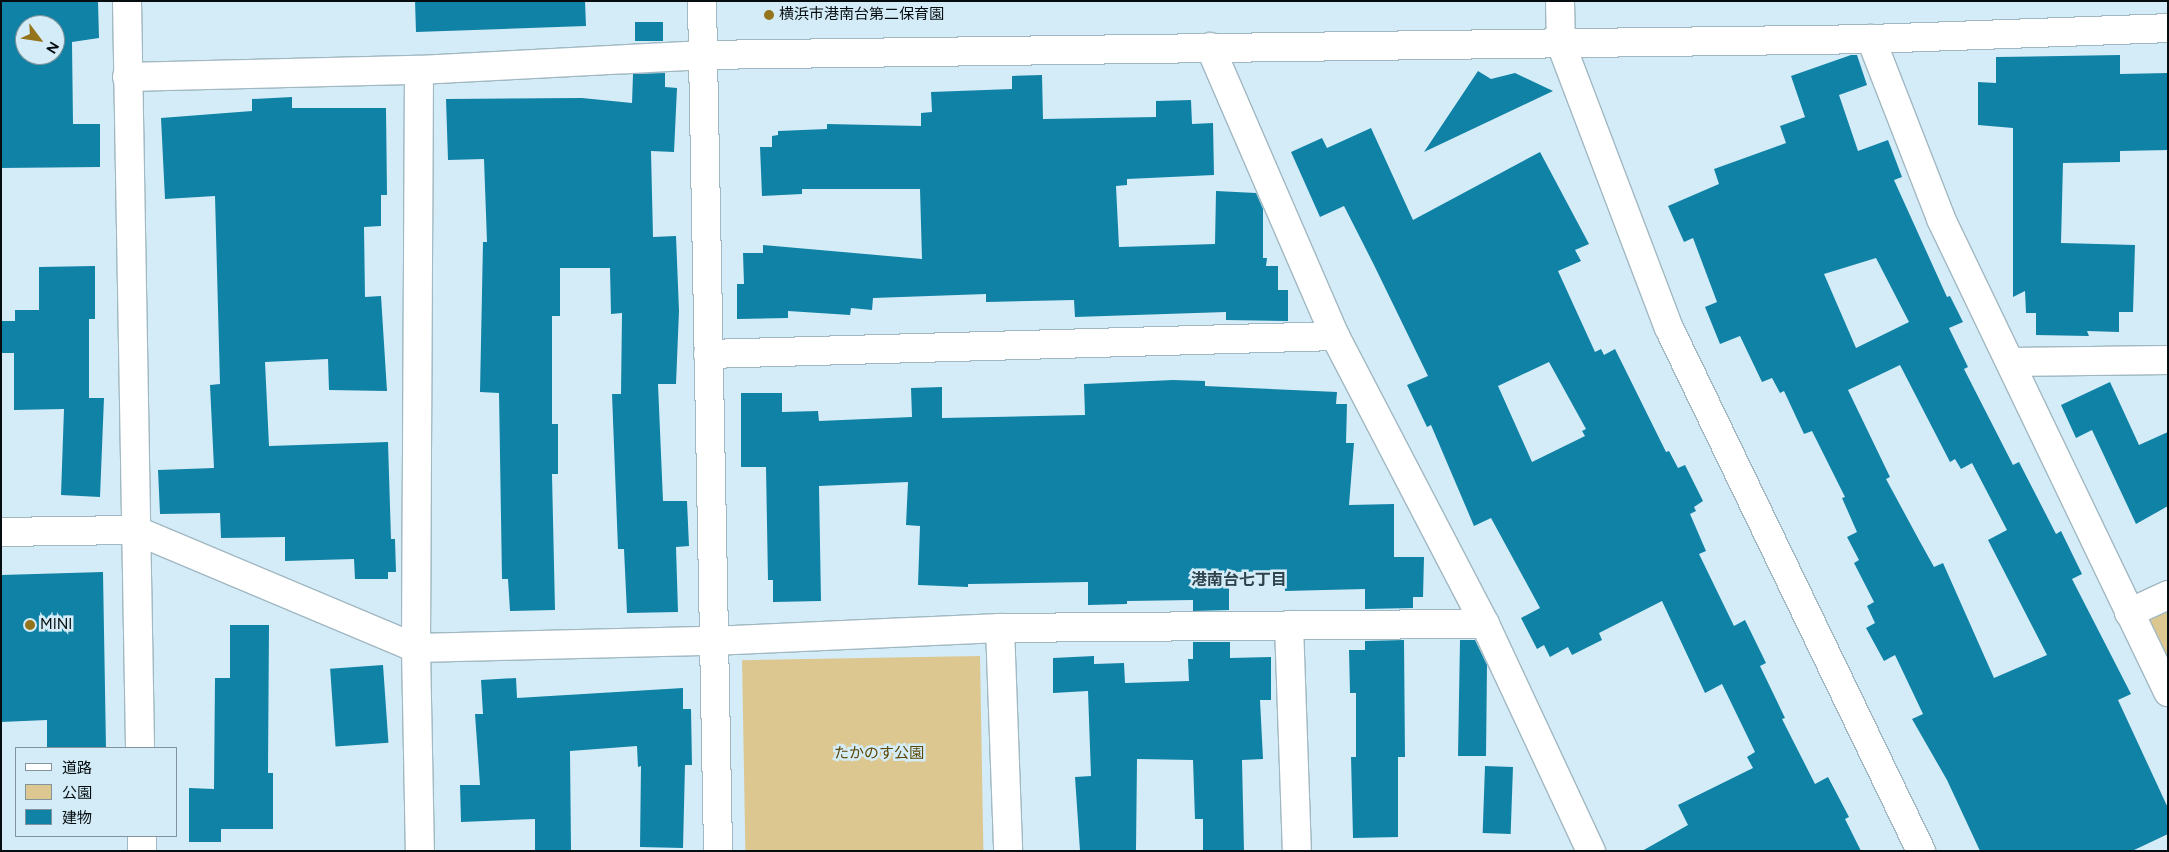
<!DOCTYPE html>
<meta charset="utf-8">
<style>
body{margin:0}
#map{position:relative;width:2169px;height:852px;overflow:hidden;background:#d4ecf7;font-family:Figtree,"Noto Sans JP",sans-serif}
div>[style]{position:absolute}
.green>*{inset:0;background:#ddc791;transform-origin:0 0}
.building>*{inset:0;background:#1082a6;transform-origin:0 0}
.roads{filter:drop-shadow(1px 0 #a1b8c2) drop-shadow(-1px 0 #a1b8c2) drop-shadow(0 1px #a1b8c2) drop-shadow(0 -1px #a1b8c2)}
.minor>*{height:28px;margin:-14px;padding:0 14px;transform-origin:14px;border-radius:14px;background:#fff}
.dots>*{width:14px;height:14px;translate:-50% -50%;box-sizing:border-box;border:2px solid #d4ecf7;border-radius:50%}
span{translate:-50% -50%;white-space:nowrap;text-align:center;line-height:1.15;-webkit-text-stroke:5px #d4ecf7;paint-order:stroke}
.poi-label{font-size:15px;color:#060d10}
.left{translate:0 -50%;text-align:left}
.park-label{font-size:15px;color:#5c4604}
.neighbourhood-label{font-size:16px;color:#2f434c;font-weight:700}
.frame{position:absolute;inset:0;border:2px solid #060d10;pointer-events:none}
.legend{position:absolute;left:15px;top:747px;width:162px;height:90px;box-sizing:border-box;background:#d4ecf7;border:1px solid #82939b;margin:0;padding:6px 9px;list-style:none;font-size:15px;color:#060d10}
.legend li{display:flex;align-items:center;gap:10px;height:25px}
.legend b{width:25px;border:1px solid #82939b}
.north{position:absolute;left:15px;top:15px;width:50px;height:50px;box-sizing:border-box;background:#d4ecf7;border:1px solid #82939b;border-radius:50%;rotate:121deg;font-size:14px;font-weight:700;line-height:20px;text-align:center;color:#060d10}
.north::after{content:'';display:block;margin:auto;width:18px;height:22px;background:#94751c;clip-path:polygon(50% 0,100% 100%,50% 72%,0 100%)}
</style>
<div id="map">
<div class="green">
<i style="clip-path:polygon(2168px 595px,2168px 692px,2129px 613px)"></i>
<i style="left:980px;top:656px;width:195px;height:238px;rotate:89deg"></i>
</div>
<div class="building">
<i style="clip-path:polygon(evenodd,1px 1px,98px 1px,99px 38px,72px 42px,73px 124px,100px 124px,100px 167px,1px 168px,1px 1px,25px 25px,55px 25px,55px 55px,25px 55px,25px 25px)"></i>
<i style="clip-path:polygon(415px 1px,585px 1px,586px 26px,416px 32px)"></i>
<i style="left:663px;top:22px;width:19px;height:28px;rotate:90deg"></i>
<i style="clip-path:polygon(evenodd,1851px 55px,1857px 55px,1867px 85px,1839px 95px,1858px 151px,1888px 140px,1902px 177px,1894px 180px,1947px 297px,1950px 296px,1963px 322px,1949px 328px,1968px 367px,1964px 369px,2013px 465px,2019px 462px,2056px 534px,2061px 531px,2082px 574px,2072px 579px,2131px 694px,2118px 700px,2168px 808px,2168px 834px,2132px 851px,1980px 851px,1947px 780px,1912px 719px,1923px 714px,1895px 655px,1884px 661px,1866px 628px,1875px 623px,1867px 606px,1874px 602px,1854px 563px,1859px 560px,1847px 537px,1857px 532px,1842px 498px,1845px 497px,1812px 431px,1804px 434px,1784px 391px,1780px 393px,1772px 378px,1762px 382px,1740px 336px,1720px 344px,1705px 307px,1717px 302px,1693px 238px,1684px 242px,1668px 206px,1719px 184px,1714px 169px,1786px 143px,1780px 126px,1805px 117px,1791px 76px,1851px 55px,1876px 258px,1909px 322px,1856px 348px,1824px 274px,1876px 258px,1851px 55px,1900px 365px,1950px 462px,1955px 459px,1961px 469px,1972px 463px,2007px 530px,1988px 540px,2047px 655px,1994px 678px,1943px 563px,1934px 567px,1919px 540px,1886px 479px,1890px 477px,1848px 390px,1900px 365px)"></i>
<i style="clip-path:polygon(2120px 55px,2120px 74px,2168px 73px,2168px 150px,2120px 151px,2120px 162px,2063px 163px,2061px 243px,2135px 245px,2133px 312px,2119px 312px,2119px 332px,2087px 331px,2089px 336px,2036px 335px,2036px 313px,2026px 313px,2025px 291px,2013px 297px,2013px 128px,1978px 125px,1978px 82px,1996px 83px,1996px 57px)"></i>
<i style="clip-path:polygon(1478px 71px,1491px 79px,1515px 73px,1553px 91px,1424px 152px)"></i>
<i style="clip-path:polygon(665px 73px,665px 87px,677px 88px,674px 152px,651px 151px,653px 237px,676px 236px,679px 311px,676px 384px,658px 384px,663px 501px,687px 501px,689px 546px,676px 547px,678px 612px,627px 613px,624px 549px,618px 549px,612px 394px,621px 394px,622px 313px,611px 314px,610px 268px,560px 268px,560px 316px,552px 316px,552px 424px,558px 424px,558px 474px,552px 474px,555px 610px,510px 611px,508px 579px,502px 579px,499px 393px,480px 392px,483px 242px,487px 242px,484px 159px,448px 160px,446px 99px,582px 98px,632px 103px,633px 74px)"></i>
<i style="clip-path:polygon(1042px 75px,1043px 119px,1156px 117px,1156px 101px,1191px 100px,1192px 124px,1213px 123px,1214px 175px,1127px 179px,1127px 185px,1116px 186px,1119px 247px,1215px 244px,1216px 191px,1256px 193px,1263px 209px,1263px 258px,1267px 258px,1266px 266px,1278px 266px,1278px 290px,1288px 290px,1288px 321px,1226px 320px,1226px 312px,1075px 317px,1074px 300px,986px 302px,986px 294px,873px 298px,872px 310px,851px 308px,850px 315px,788px 311px,788px 318px,737px 319px,737px 284px,744px 284px,743px 253px,763px 253px,763px 245px,922px 259px,920px 189px,802px 189px,802px 194px,762px 196px,760px 147px,772px 147px,772px 136px,778px 135px,778px 131px,827px 129px,827px 124px,921px 126px,921px 113px,932px 112px,931px 92px,1012px 89px,1012px 76px)"></i>
<i style="clip-path:polygon(292px 97px,292px 108px,386px 108px,387px 195px,381px 195px,381px 226px,364px 227px,365px 297px,381px 296px,387px 391px,329px 390px,328px 359px,265px 362px,269px 446px,388px 442px,391px 539px,395px 539px,396px 572px,388px 572px,388px 579px,355px 579px,354px 559px,285px 561px,285px 537px,221px 538px,220px 513px,160px 514px,158px 470px,214px 468px,210px 385px,220px 384px,215px 196px,165px 199px,161px 118px,252px 111px,252px 99px)"></i>
<i style="clip-path:polygon(evenodd,1371px 128px,1413px 220px,1540px 152px,1589px 244px,1575px 250px,1581px 261px,1558px 271px,1595px 352px,1601px 349px,1604px 355px,1615px 349px,1666px 452px,1669px 451px,1678px 468px,1685px 465px,1703px 501px,1694px 507px,1696px 511px,1690px 514px,1706px 551px,1699px 554px,1734px 626px,1745px 620px,1766px 663px,1760px 666px,1785px 718px,1782px 719px,1815px 784px,1828px 777px,1849px 817px,1845px 819px,1861px 851px,1642px 851px,1688px 825px,1678px 805px,1753px 768px,1747px 757px,1755px 752px,1722px 684px,1705px 693px,1662px 601px,1599px 633px,1602px 640px,1572px 655px,1568px 647px,1550px 657px,1544px 645px,1537px 649px,1521px 618px,1540px 608px,1491px 518px,1474px 526px,1431px 425px,1427px 427px,1407px 385px,1428px 376px,1373px 263px,1344px 206px,1320px 217px,1291px 152px,1322px 138px,1327px 148px,1371px 128px,1549px 362px,1586px 429px,1582px 431px,1585px 436px,1532px 462px,1498px 386px,1549px 362px)"></i>
<i style="clip-path:polygon(95px 266px,95px 319px,89px 319px,89px 398px,104px 398px,100px 497px,61px 495px,64px 409px,14px 410px,14px 353px,2px 353px,2px 321px,15px 321px,15px 310px,39px 310px,39px 267px)"></i>
<i style="clip-path:polygon(1173px 380px,1205px 381px,1205px 386px,1337px 392px,1336px 404px,1347px 404px,1346px 443px,1354px 443px,1349px 505px,1394px 504px,1394px 557px,1424px 557px,1423px 597px,1413px 597px,1413px 608px,1365px 609px,1365px 589px,1285px 591px,1284px 571px,1229px 572px,1229px 610px,1193px 611px,1193px 600px,1127px 601px,1127px 604px,1088px 605px,1088px 582px,968px 584px,968px 587px,918px 585px,920px 526px,906px 525px,908px 482px,819px 486px,821px 601px,773px 602px,773px 580px,768px 580px,766px 467px,741px 467px,741px 393px,782px 393px,782px 412px,818px 411px,819px 421px,912px 417px,911px 388px,942px 387px,942px 418px,1085px 415px,1084px 384px)"></i>
<i style="clip-path:polygon(2110px 382px,2139px 445px,2168px 432px,2168px 506px,2136px 524px,2092px 430px,2076px 438px,2061px 405px)"></i>
<i style="clip-path:polygon(103px 572px,106px 748px,47px 748px,47px 720px,1px 722px,1px 575px)"></i>
<i style="clip-path:polygon(230px 625px,269px 625px,268px 773px,273px 773px,273px 829px,221px 829px,221px 842px,189px 842px,189px 788px,214px 789px,215px 678px,230px 678px)"></i>
<i style="clip-path:polygon(1404px 640px,1405px 757px,1398px 757px,1398px 837px,1353px 838px,1351px 757px,1356px 757px,1356px 693px,1350px 693px,1349px 650px,1365px 650px,1365px 641px)"></i>
<i style="clip-path:polygon(1460px 640px,1475px 640px,1487px 665px,1486px 756px,1458px 756px)"></i>
<i style="clip-path:polygon(1193px 642px,1230px 642px,1230px 658px,1271px 657px,1271px 700px,1260px 700px,1263px 759px,1242px 760px,1244px 851px,1203px 851px,1203px 819px,1195px 819px,1193px 760px,1137px 759px,1136px 851px,1080px 851px,1075px 777px,1091px 776px,1088px 691px,1053px 693px,1053px 658px,1094px 656px,1094px 664px,1124px 663px,1125px 683px,1189px 681px,1188px 659px,1193px 659px)"></i>
<i style="left:383px;top:665px;width:78px;height:53px;rotate:86deg"></i>
<i style="clip-path:polygon(516px 678px,517px 698px,683px 688px,683px 709px,691px 709px,692px 765px,685px 765px,683px 848px,640px 847px,641px 766px,638px 767px,637px 746px,570px 751px,571px 850px,535px 850px,535px 819px,461px 822px,460px 785px,480px 785px,475px 714px,483px 714px,481px 680px)"></i>
<i style="left:1485px;top:766px;width:28px;height:67px;rotate:2deg"></i>
</div>
<div class="roads">
<div class="minor">
<i style="left:127px;top:1px;width:747px;rotate:89deg"></i>
<i style="left:702px;top:1px;width:850px;rotate:88.92deg"></i>
<i style="left:1560px;top:1px;width:43px;rotate:88.7deg"></i>
<i style="left:1561px;top:44px;width:304px;rotate:69.2deg"></i>
<i style="left:1669px;top:328px;width:581px;rotate:64.27deg"></i>
<i style="left:1871px;top:39px;width:193px;rotate:68.7deg"></i>
<i style="left:1941px;top:219px;width:525px;rotate:64.36deg"></i>
<i style="left:1210px;top:47px;width:315px;rotate:66.6deg"></i>
<i style="left:1335px;top:336px;width:325px;rotate:62.5deg"></i>
<i style="left:1485px;top:624px;width:251px;rotate:65deg"></i>
<i style="left:419px;top:70px;width:578px;rotate:90.3deg"></i>
<i style="left:416px;top:648px;width:203px;rotate:88.9deg"></i>
<i style="left:127px;top:77px;width:292px;rotate:-1.4deg"></i>
<i style="left:419px;top:70px;width:282px;rotate:-3deg"></i>
<i style="left:701px;top:55px;width:1170px;rotate:-0.78deg"></i>
<i style="left:1871px;top:39px;width:297px;rotate:-2.1deg"></i>
<i style="left:708px;top:354px;width:627px;rotate:-1.64deg"></i>
<i style="left:2010px;top:362px;width:158px;rotate:-0.7deg"></i>
<i style="left:1px;top:532px;width:134px;rotate:-0.9deg"></i>
<i style="left:135px;top:530px;width:305px;rotate:22.8deg"></i>
<i style="left:416px;top:648px;width:296px;rotate:-1.4deg"></i>
<i style="left:712px;top:641px;width:288px;rotate:-2.6deg"></i>
<i style="left:1000px;top:628px;width:485px;rotate:-0.5deg"></i>
<i style="left:2129px;top:613px;width:43px;rotate:-24.8deg"></i>
<i style="left:1289px;top:625px;width:226px;rotate:88deg"></i>
<i style="left:1000px;top:628px;width:223px;rotate:87.9deg"></i>
<i style="left:142px;top:836px;width:15px;rotate:90deg"></i>
</div>
</div>
<div class="dots">
<i style="left:769px;top:15px;background:#94751c"></i>
<i style="left:30px;top:625px;background:#94751c"></i>
</div>
<div class="poi-label">
<span class="left" style="left:779px;top:15px">横浜市港南台第二保育園</span>
<span class="left" style="left:40px;top:625px">MINI</span>
</div>
<div class="park-label">
<span style="left:879px;top:754px">たかのす公園</span>
</div>
<div class="neighbourhood-label">
<span style="left:1239px;top:580px">港南台七丁目</span>
</div>
<div class="frame"></div>
<ul class="legend">
<li><b style="height:6px;background:#fff"></b>道路</li>
<li><b style="height:14px;background:#ddc791"></b>公園</li>
<li><b style="height:14px;background:#1082a6"></b>建物</li>
</ul>
<div class="north">N</div>
</div>
